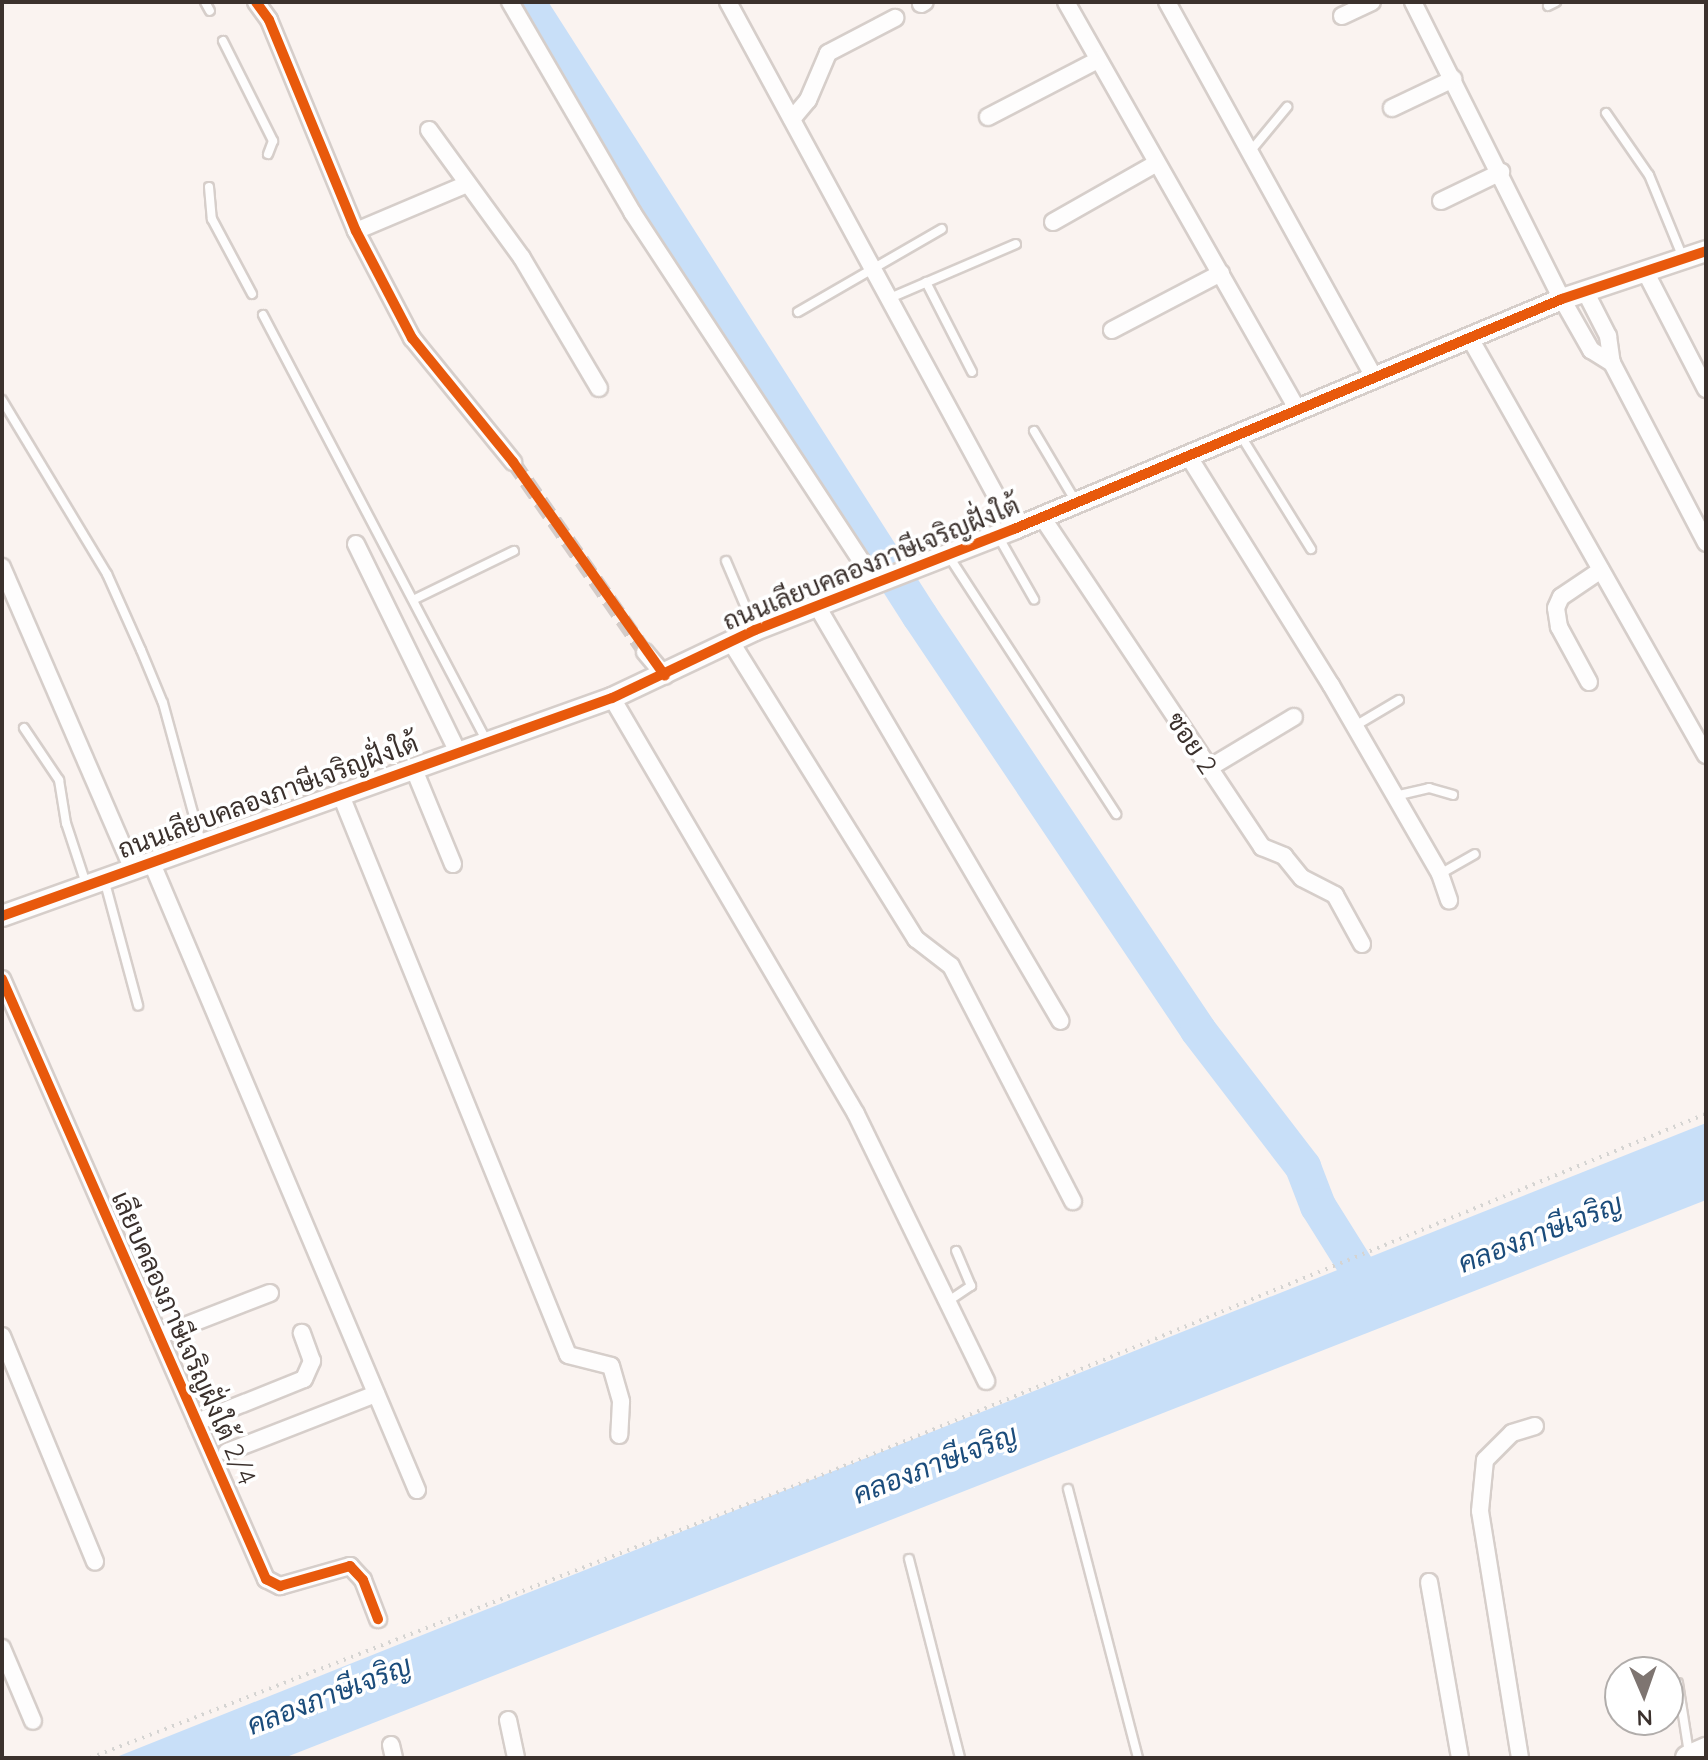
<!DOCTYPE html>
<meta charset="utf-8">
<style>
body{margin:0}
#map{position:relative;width:1708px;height:1760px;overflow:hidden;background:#faf3f0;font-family:Quicksand,Sarabun,sans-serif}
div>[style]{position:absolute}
.water>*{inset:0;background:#c8dff8}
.river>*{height:36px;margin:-18px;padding:0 18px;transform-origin:18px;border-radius:18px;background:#c8dff8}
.minor-tunnel>*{height:16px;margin-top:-8px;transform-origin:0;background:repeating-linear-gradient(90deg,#d4ccc9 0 16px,transparent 0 24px)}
.path>*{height:4px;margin-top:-2px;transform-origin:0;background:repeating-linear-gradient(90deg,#d5d4d2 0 2px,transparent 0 8px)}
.roads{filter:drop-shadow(2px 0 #d6ceca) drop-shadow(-2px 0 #d6ceca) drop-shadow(0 2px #d6ceca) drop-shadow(0 -2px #d6ceca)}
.service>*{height:8px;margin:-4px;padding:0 4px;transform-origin:4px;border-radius:4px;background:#fefdfd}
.minor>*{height:16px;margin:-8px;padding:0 8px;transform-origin:8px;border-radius:8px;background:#fefdfd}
.tertiary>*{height:20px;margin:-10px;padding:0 10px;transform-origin:10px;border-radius:10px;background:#fefdfd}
.secondary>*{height:24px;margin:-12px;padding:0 12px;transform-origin:12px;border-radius:12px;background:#fefdfd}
.cycleway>*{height:10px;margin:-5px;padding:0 5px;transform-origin:5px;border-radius:5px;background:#e8590c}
span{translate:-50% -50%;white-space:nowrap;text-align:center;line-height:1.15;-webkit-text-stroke:7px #fff;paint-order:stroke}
.street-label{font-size:26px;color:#3b312d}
.water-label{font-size:28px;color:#1b4c7b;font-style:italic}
.frame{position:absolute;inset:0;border:4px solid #3b312d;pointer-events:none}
.north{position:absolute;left:1604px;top:1656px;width:80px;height:80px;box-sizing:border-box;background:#fff;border:2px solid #b1adab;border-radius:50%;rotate:178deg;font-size:22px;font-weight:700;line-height:32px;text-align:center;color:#3b312d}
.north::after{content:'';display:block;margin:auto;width:28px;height:36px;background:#7e7571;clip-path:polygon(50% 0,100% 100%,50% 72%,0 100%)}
</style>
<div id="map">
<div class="water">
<i style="clip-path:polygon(1706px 1123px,1706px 1200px,284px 1758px,114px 1758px)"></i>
</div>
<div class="river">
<i style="left:527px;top:2px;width:729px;rotate:57.38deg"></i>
<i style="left:920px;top:616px;width:499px;rotate:56.1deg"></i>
<i style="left:1198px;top:1030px;width:173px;rotate:52.5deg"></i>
<i style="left:1303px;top:1167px;width:42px;rotate:69deg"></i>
<i style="left:1318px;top:1206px;width:104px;rotate:58deg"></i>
</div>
<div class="minor-tunnel">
<i style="left:513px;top:462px;width:231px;rotate:55.2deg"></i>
</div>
<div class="path">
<i style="left:90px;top:1758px;width:769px;rotate:-21.12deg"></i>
<i style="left:807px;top:1481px;width:971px;rotate:-22.21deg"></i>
</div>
<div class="roads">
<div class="service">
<i style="left:205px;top:2px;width:10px;rotate:61deg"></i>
<i style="left:1548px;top:6px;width:9px;rotate:-27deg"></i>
<i style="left:223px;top:41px;width:112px;rotate:63.4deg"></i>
<i style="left:273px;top:141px;width:14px;rotate:111deg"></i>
<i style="left:1606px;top:113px;width:75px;rotate:55.3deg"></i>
<i style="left:1649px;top:175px;width:90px;rotate:67.7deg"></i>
<i style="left:1249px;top:153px;width:60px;rotate:-50.4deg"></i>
<i style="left:209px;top:187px;width:32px;rotate:85deg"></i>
<i style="left:212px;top:219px;width:85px;rotate:61.9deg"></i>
<i style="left:926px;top:282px;width:101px;rotate:62.9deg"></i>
<i style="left:890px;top:298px;width:137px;rotate:-23.2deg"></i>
<i style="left:798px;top:312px;width:166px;rotate:-30deg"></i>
<i style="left:263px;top:315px;width:481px;rotate:62.3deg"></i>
<i style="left:2px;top:400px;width:203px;rotate:58.9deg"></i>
<i style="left:107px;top:574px;width:83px;rotate:65.9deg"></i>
<i style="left:141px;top:650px;width:57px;rotate:67.5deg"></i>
<i style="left:163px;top:703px;width:144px;rotate:74.7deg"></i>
<i style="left:1034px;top:431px;width:82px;rotate:59.4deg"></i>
<i style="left:1241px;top:436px;width:133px;rotate:58.2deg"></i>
<i style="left:998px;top:536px;width:73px;rotate:60.3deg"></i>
<i style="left:948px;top:555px;width:309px;rotate:57deg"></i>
<i style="left:726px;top:561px;width:74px;rotate:66.9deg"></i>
<i style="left:415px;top:599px;width:110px;rotate:-25.9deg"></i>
<i style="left:1355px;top:726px;width:51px;rotate:-30.6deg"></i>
<i style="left:24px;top:728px;width:63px;rotate:56.1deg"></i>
<i style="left:59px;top:780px;width:44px;rotate:80.8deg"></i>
<i style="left:66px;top:823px;width:64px;rotate:71.8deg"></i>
<i style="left:1395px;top:796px;width:35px;rotate:-13deg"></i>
<i style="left:1429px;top:788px;width:25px;rotate:16deg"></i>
<i style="left:1440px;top:874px;width:40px;rotate:-29.7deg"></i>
<i style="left:104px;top:879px;width:131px;rotate:74.9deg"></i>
<i style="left:947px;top:1302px;width:29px;rotate:-34deg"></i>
<i style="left:971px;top:1286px;width:38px;rotate:-113deg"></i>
<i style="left:1068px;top:1489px;width:278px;rotate:75.4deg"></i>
<i style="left:909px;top:1559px;width:205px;rotate:75.6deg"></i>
<i style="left:1678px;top:1683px;width:71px;rotate:81.1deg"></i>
</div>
<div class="minor">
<i style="left:256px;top:2px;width:22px;rotate:54deg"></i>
<i style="left:269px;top:20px;width:228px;rotate:67.6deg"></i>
<i style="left:356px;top:231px;width:121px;rotate:62.4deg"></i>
<i style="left:412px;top:338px;width:160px;rotate:50.8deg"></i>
<i style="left:510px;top:2px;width:243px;rotate:59.8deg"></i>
<i style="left:632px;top:212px;width:445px;rotate:56.7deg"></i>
<i style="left:728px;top:2px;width:600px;rotate:61.51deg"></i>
<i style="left:1066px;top:2px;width:470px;rotate:60.4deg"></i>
<i style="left:1167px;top:2px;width:431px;rotate:61.1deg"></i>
<i style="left:1413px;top:2px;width:332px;rotate:63.4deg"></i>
<i style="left:1562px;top:299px;width:59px;rotate:60.4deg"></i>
<i style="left:1591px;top:350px;width:25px;rotate:32deg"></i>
<i style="left:921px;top:4px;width:4px;rotate:-27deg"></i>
<i style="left:1342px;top:16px;width:33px;rotate:-25deg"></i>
<i style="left:1392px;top:108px;width:68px;rotate:-25.4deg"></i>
<i style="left:988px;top:117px;width:124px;rotate:-27.4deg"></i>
<i style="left:792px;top:119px;width:25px;rotate:-50deg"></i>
<i style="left:808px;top:100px;width:51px;rotate:-66.9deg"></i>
<i style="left:828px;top:53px;width:76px;rotate:-27.6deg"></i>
<i style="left:429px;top:130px;width:158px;rotate:54deg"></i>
<i style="left:522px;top:258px;width:151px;rotate:59.4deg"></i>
<i style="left:1441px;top:201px;width:67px;rotate:-25.8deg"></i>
<i style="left:1053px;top:222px;width:117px;rotate:-29.6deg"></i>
<i style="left:356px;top:231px;width:121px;rotate:-22.9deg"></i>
<i style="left:1645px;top:271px;width:133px;rotate:62.7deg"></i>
<i style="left:1585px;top:291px;width:51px;rotate:62.9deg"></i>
<i style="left:1608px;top:336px;width:27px;rotate:82deg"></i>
<i style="left:1612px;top:363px;width:203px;rotate:62.4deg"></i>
<i style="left:1112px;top:330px;width:123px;rotate:-27.6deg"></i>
<i style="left:1471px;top:340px;width:477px;rotate:60.5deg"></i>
<i style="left:1189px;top:457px;width:269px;rotate:58.1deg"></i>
<i style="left:1331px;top:685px;width:218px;rotate:60deg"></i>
<i style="left:1440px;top:874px;width:28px;rotate:71deg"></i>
<i style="left:1042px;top:517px;width:397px;rotate:56.3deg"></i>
<i style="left:1262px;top:847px;width:24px;rotate:22deg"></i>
<i style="left:1284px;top:856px;width:28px;rotate:51deg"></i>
<i style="left:1302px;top:878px;width:37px;rotate:27deg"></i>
<i style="left:1335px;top:895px;width:56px;rotate:61.1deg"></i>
<i style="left:356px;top:544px;width:229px;rotate:63.9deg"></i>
<i style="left:2px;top:567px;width:328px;rotate:66.6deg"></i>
<i style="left:817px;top:606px;width:481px;rotate:59.6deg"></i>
<i style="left:731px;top:642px;width:350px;rotate:58.1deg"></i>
<i style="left:916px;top:939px;width:44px;rotate:37.6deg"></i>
<i style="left:951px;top:966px;width:265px;rotate:62.6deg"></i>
<i style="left:645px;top:652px;width:31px;rotate:50deg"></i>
<i style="left:1589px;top:682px;width:63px;rotate:-118.6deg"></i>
<i style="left:1559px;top:627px;width:19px;rotate:-99deg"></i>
<i style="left:1556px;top:608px;width:12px;rotate:-66deg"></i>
<i style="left:1561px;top:597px;width:48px;rotate:-34deg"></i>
<i style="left:612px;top:698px;width:482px;rotate:59.6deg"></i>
<i style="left:856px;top:1114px;width:297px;rotate:64deg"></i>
<i style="left:413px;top:767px;width:105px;rotate:67.6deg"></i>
<i style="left:1209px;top:768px;width:99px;rotate:-31deg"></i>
<i style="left:340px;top:793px;width:606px;rotate:67.92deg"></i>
<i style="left:568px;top:1355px;width:44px;rotate:14.3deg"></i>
<i style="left:611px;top:1366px;width:37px;rotate:74deg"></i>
<i style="left:621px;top:1402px;width:33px;rotate:93deg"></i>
<i style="left:151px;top:861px;width:683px;rotate:67.08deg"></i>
<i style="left:2px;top:979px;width:656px;rotate:66.25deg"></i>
<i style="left:266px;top:1579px;width:16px;rotate:27deg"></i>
<i style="left:280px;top:1586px;width:73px;rotate:-15.9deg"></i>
<i style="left:350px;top:1566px;width:19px;rotate:47deg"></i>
<i style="left:363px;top:1580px;width:42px;rotate:69deg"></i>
<i style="left:2px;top:1336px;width:244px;rotate:67.6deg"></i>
<i style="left:159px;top:1336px;width:119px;rotate:-21.2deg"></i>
<i style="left:197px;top:1422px;width:115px;rotate:-21.9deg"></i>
<i style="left:304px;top:1379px;width:20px;rotate:-66deg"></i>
<i style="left:312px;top:1361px;width:30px;rotate:-110deg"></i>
<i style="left:227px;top:1452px;width:160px;rotate:-21.3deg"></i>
<i style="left:1429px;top:1582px;width:179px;rotate:80deg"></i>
<i style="left:2px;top:1648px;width:79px;rotate:67deg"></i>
<i style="left:508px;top:1720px;width:39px;rotate:78deg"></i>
<i style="left:391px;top:1745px;width:13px;rotate:77deg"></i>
<i style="left:1520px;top:1758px;width:250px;rotate:-99.2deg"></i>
<i style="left:1480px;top:1511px;width:51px;rotate:-84.4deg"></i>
<i style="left:1485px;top:1460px;width:38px;rotate:-45deg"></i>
<i style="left:1512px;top:1433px;width:24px;rotate:-17deg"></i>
</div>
<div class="tertiary">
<i style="left:2px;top:916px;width:648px;rotate:-19.67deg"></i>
<i style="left:612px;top:698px;width:158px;rotate:-25.4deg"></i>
<i style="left:755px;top:630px;width:278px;rotate:-21.3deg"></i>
<i style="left:1014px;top:529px;width:594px;rotate:-22.77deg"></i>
<i style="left:1562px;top:299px;width:152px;rotate:-18.4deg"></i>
</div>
<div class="secondary">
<i style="left:1688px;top:1758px;width:20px;rotate:-24deg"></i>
</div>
</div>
<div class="cycleway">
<i style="left:256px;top:2px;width:22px;rotate:54deg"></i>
<i style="left:269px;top:20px;width:228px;rotate:67.6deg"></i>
<i style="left:356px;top:231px;width:121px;rotate:62.4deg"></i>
<i style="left:412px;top:338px;width:160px;rotate:50.8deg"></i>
<i style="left:513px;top:462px;width:262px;rotate:54.6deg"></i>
<i style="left:2px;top:916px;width:648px;rotate:-19.67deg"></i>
<i style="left:612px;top:698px;width:158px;rotate:-25.4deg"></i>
<i style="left:755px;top:630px;width:278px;rotate:-21.3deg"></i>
<i style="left:1014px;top:529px;width:594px;rotate:-22.77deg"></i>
<i style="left:1562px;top:299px;width:152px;rotate:-18.4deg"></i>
<i style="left:2px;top:979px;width:656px;rotate:66.25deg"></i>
<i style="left:266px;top:1579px;width:16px;rotate:27deg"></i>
<i style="left:280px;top:1586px;width:73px;rotate:-15.9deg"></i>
<i style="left:350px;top:1566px;width:19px;rotate:47deg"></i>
<i style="left:363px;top:1580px;width:42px;rotate:69deg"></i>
</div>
<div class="street-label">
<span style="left:871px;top:563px;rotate:-22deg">ถนนเลียบคลองภาษีเจริญฝั่งใต้</span>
<span style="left:1192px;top:743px;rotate:56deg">ซอย 2</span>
<span style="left:268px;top:796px;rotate:-20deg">ถนนเลียบคลองภาษีเจริญฝั่งใต้</span>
<span style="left:184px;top:1338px;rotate:66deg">เลียบคลองภาษีเจริญฝั่งใต้ 2/4</span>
</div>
<div class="water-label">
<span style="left:1540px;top:1233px;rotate:-21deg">คลองภาษีเจริญ</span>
<span style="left:935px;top:1464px;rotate:-21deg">คลองภาษีเจริญ</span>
<span style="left:329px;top:1695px;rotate:-21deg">คลองภาษีเจริญ</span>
</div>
<div class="frame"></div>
<div class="north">N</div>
</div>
